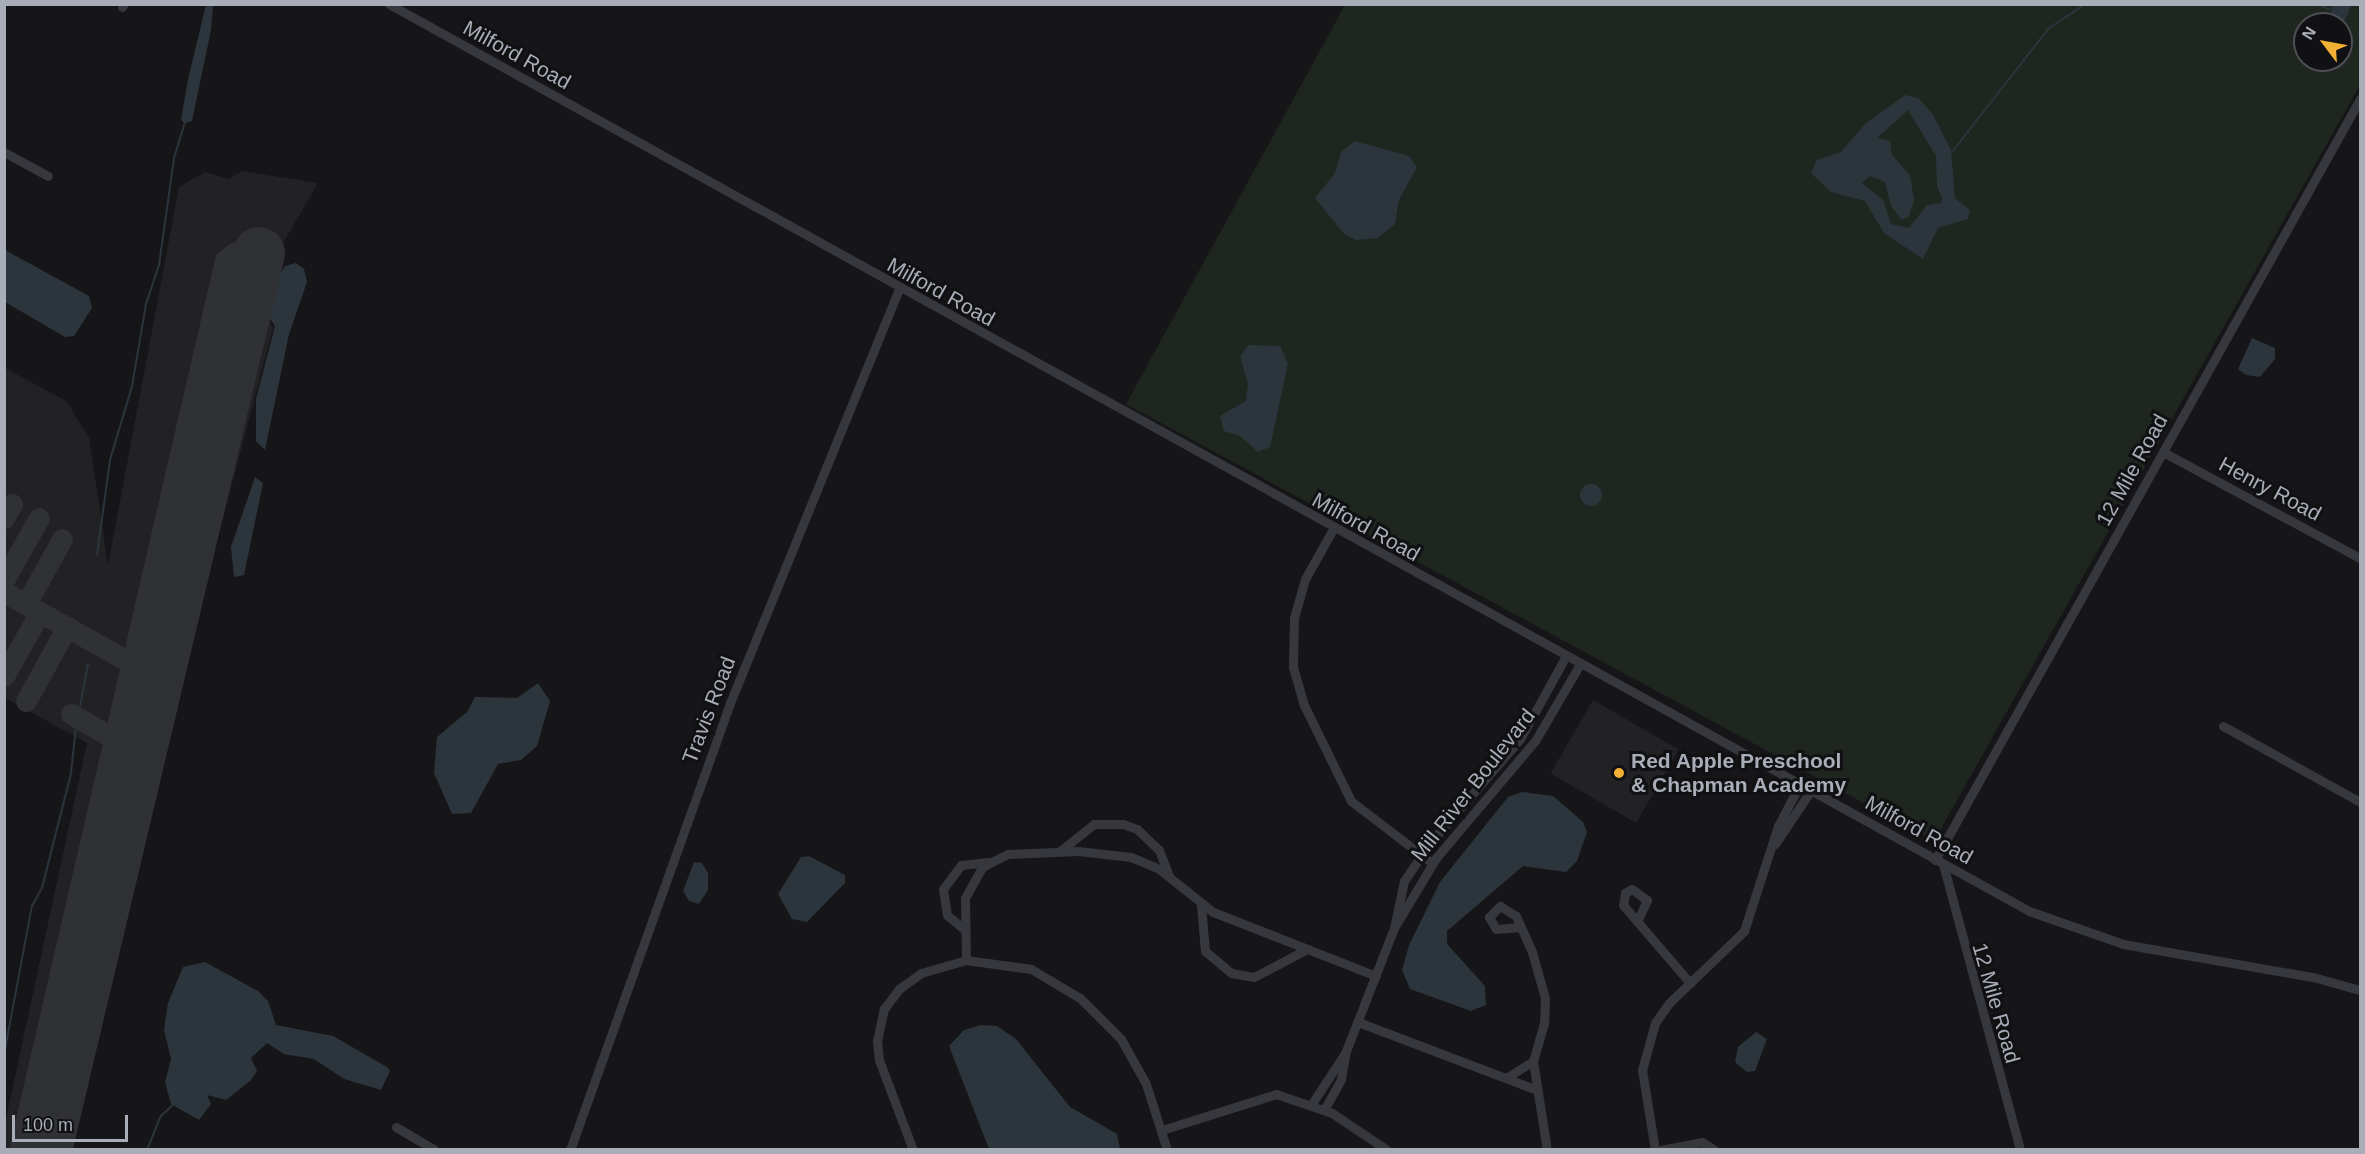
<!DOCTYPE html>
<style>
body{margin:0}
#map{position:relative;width:2365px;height:1154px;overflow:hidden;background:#161618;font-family:Helvetica,sans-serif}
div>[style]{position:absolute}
.built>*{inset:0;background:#222225;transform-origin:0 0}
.green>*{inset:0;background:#1e261f}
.water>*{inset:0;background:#2c353c}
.round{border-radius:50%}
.stream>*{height:2px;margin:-1px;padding:0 1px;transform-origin:1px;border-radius:1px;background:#2c353c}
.taxiway>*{height:21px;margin:-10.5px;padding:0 10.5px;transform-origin:10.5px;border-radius:10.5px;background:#303135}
.runway>*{height:52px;margin:-26px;padding:0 26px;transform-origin:26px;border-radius:26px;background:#303135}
.minor>*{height:9px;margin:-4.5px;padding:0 4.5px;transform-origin:4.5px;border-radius:4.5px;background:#37383d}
.dots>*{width:16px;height:16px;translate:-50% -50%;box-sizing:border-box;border:3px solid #111113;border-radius:50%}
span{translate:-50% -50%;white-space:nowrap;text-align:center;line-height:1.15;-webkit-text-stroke:6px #111113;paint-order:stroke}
.street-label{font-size:21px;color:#a8adb8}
.poi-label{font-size:21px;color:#a8adb8;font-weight:700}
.left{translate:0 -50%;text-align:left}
.frame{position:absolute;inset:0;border:6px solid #a8adb8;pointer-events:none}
.north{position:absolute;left:2293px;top:12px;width:60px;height:60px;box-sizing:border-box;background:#111113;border:2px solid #4d4f55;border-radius:50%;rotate:302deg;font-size:16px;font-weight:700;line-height:24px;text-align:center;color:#a8adb8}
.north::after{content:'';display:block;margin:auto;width:21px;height:27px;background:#f2b134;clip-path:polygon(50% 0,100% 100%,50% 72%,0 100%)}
.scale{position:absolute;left:12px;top:1115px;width:116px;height:27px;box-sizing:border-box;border:3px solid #a8adb8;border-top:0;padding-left:8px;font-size:18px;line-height:21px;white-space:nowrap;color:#a8adb8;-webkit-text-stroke:4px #111113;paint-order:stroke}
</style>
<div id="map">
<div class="built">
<i style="clip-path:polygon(242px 171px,318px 183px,279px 250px,263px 308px,273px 328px,168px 728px,68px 1149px,5px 1149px,5px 1123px,87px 743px,5px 698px,5px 368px,66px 401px,89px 437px,108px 565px,179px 187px,205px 172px,229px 179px)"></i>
<i style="left:1593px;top:700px;width:99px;height:85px;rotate:30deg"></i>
</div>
<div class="green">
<i style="clip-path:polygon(evenodd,1345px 5px,2360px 5px,2360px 85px,1934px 841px,1126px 404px,1345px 5px,2305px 24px,2341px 24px,2341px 60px,2305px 60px,2305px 24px)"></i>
</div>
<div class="water">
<i style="clip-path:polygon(2332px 4px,2351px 6px,2341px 29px,2341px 24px,2329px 24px)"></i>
<i style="clip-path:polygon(206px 5px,213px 5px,211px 30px,192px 121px,185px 123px,181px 120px,188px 79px)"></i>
<i style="clip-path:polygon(evenodd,1905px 95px,1918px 98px,1932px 113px,1951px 150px,1955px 198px,1970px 210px,1968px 219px,1938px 228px,1923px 259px,1884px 233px,1865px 201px,1831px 192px,1811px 173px,1817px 160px,1841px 152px,1865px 124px,1905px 95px,1908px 110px,1936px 156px,1937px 186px,1942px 198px,1941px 203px,1927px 205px,1909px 228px,1891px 224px,1883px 200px,1862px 183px,1870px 176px,1885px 182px,1891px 206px,1902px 220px,1909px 216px,1914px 200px,1910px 175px,1892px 155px,1890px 141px,1877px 138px,1908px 110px)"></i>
<i style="clip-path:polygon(1355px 141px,1409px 156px,1417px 167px,1399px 200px,1395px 224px,1378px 238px,1356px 240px,1344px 234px,1315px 198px,1335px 173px,1341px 152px)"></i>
<i style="clip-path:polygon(5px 250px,89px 296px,92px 308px,74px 336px,65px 337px,5px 302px)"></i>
<i style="clip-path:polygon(296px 263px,304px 269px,307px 282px,289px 334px,265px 450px,256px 441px,256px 399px,275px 326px,269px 317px,275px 282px,285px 266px)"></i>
<i style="clip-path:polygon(2252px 338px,2275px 348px,2275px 359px,2260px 377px,2246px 375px,2238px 369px)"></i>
<i style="clip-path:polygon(1248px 345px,1280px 346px,1288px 364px,1270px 447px,1258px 452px,1240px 436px,1224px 431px,1220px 416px,1246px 401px,1248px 383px,1240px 357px)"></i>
<i style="clip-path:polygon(255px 477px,263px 483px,244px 575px,234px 577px,231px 547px)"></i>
<i class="round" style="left:1580px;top:484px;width:22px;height:22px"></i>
<i style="clip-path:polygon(538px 683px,550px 701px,537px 746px,521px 760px,498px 764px,471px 813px,452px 814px,434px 773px,437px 737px,467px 712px,475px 697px,517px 698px)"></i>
<i style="clip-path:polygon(1522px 792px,1553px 796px,1583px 822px,1587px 832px,1577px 861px,1566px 872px,1523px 866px,1447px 931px,1447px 944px,1485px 986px,1486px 1005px,1471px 1011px,1410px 989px,1402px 970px,1409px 945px,1440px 882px,1508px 797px)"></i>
<i style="clip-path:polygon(809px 856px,845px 875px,845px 883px,807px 922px,792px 919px,778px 894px,801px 857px)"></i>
<i style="clip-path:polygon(694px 862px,702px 863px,708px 873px,708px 890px,699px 904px,689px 901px,683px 891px)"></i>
<i style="clip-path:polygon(205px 962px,258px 991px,268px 1001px,276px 1025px,333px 1036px,387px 1067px,390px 1071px,381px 1090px,344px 1079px,314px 1059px,284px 1054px,267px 1043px,251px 1058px,257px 1071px,250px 1081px,226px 1100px,207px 1095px,211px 1104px,199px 1120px,171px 1104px,165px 1082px,171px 1059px,164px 1030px,168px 1003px,183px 967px)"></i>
<i style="clip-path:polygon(981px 1025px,997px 1026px,1016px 1039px,1070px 1107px,1117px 1134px,1120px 1149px,989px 1149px,949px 1046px,964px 1030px)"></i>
<i style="clip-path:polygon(1756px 1032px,1767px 1039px,1755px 1071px,1747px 1072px,1735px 1062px,1738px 1047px)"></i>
</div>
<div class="stream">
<i style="left:2317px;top:4px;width:13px;rotate:23deg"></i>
<i style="left:1952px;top:152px;width:156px;rotate:-52deg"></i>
<i style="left:2048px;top:29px;width:45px;rotate:-34deg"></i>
<i style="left:97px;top:555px;width:96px;rotate:-82.2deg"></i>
<i style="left:110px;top:460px;width:77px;rotate:-73.4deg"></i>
<i style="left:132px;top:386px;width:83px;rotate:-80.3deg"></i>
<i style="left:146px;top:304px;width:41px;rotate:-71.6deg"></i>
<i style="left:159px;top:265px;width:108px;rotate:-82deg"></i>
<i style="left:174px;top:158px;width:37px;rotate:-73deg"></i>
<i style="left:80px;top:706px;width:43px;rotate:-79.2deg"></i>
<i style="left:4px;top:1055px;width:152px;rotate:-79.4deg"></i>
<i style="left:32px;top:906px;width:21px;rotate:-61deg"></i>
<i style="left:42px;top:888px;width:119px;rotate:-75.8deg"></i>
<i style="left:71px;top:773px;width:47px;rotate:-83.9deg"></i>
<i style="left:147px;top:1150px;width:37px;rotate:-68deg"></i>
<i style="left:161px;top:1116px;width:16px;rotate:-43deg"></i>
</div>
<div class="taxiway">
<i style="left:4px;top:518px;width:16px;rotate:-60deg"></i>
<i style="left:4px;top:580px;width:71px;rotate:-60.6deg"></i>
<i style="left:4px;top:592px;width:176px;rotate:29.2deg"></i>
<i style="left:26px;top:604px;width:74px;rotate:-61deg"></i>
<i style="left:4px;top:676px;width:73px;rotate:-60.6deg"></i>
<i style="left:26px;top:701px;width:85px;rotate:-61deg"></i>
<i style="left:71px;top:714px;width:51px;rotate:29.6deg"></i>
<i style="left:56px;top:990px;width:28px;rotate:15deg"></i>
<i style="left:19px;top:1150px;width:914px;rotate:-76.97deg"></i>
<i style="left:225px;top:260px;width:14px;rotate:-36deg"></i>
<i style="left:236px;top:252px;width:23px;rotate:13deg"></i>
</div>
<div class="runway">
<i style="left:46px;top:1150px;width:922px;rotate:-76.64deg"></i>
</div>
<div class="minor">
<i style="left:389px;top:4px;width:1874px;rotate:28.94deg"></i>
<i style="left:2029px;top:911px;width:100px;rotate:19.3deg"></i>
<i style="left:2123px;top:944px;width:193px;rotate:9.9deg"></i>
<i style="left:2313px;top:977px;width:49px;rotate:15.5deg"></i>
<i style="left:122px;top:7px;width:4px;rotate:-56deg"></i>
<i style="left:4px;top:152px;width:50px;rotate:28.6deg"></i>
<i style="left:2163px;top:452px;width:224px;rotate:28.3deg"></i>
<i style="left:1333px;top:529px;width:57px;rotate:119.2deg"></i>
<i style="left:1305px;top:579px;width:41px;rotate:105.8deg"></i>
<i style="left:1294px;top:618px;width:49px;rotate:91.2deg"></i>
<i style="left:1293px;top:667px;width:40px;rotate:74deg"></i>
<i style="left:1304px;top:705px;width:107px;rotate:63.9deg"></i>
<i style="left:1351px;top:801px;width:102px;rotate:37.4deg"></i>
<i style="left:2223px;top:726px;width:157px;rotate:29deg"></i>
<i style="left:1775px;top:844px;width:65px;rotate:-56.3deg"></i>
<i style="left:1060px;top:851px;width:43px;rotate:-38.5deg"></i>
<i style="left:1094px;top:824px;width:29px"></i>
<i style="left:1123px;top:824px;width:15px;rotate:20deg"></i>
<i style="left:1137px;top:829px;width:30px;rotate:44deg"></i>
<i style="left:1159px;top:850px;width:28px;rotate:69deg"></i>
<i style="left:1935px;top:860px;width:872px;rotate:-60.82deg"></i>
<i style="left:1943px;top:864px;width:296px;rotate:74.9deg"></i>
<i style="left:1201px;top:906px;width:45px;rotate:84.9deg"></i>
<i style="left:1205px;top:951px;width:34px;rotate:40deg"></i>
<i style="left:1231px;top:973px;width:23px;rotate:10deg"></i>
<i style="left:1254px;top:977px;width:60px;rotate:-27.8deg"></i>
<i style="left:1638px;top:920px;width:22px;rotate:-66deg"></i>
<i style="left:1647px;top:900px;width:19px;rotate:-144deg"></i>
<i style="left:1632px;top:889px;width:8px;rotate:150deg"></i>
<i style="left:1625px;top:893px;width:12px;rotate:99deg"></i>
<i style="left:1623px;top:905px;width:103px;rotate:49.3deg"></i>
<i style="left:1520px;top:927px;width:24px;rotate:175deg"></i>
<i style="left:1496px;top:929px;width:14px;rotate:-120deg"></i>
<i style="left:1489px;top:917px;width:16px;rotate:-45deg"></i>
<i style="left:1500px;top:906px;width:19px;rotate:32deg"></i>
<i style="left:1516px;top:916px;width:39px;rotate:66deg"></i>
<i style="left:1532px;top:952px;width:48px;rotate:74.2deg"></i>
<i style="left:1545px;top:998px;width:25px;rotate:92deg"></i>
<i style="left:1544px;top:1023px;width:40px;rotate:106deg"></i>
<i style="left:1533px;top:1061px;width:90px;rotate:81.1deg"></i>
<i style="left:1394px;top:928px;width:82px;rotate:-59deg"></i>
<i style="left:1436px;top:858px;width:153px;rotate:-49.8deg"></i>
<i style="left:1535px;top:741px;width:89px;rotate:-59.7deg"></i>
<i style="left:965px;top:930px;width:23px;rotate:-140deg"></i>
<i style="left:947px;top:915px;width:26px;rotate:-99deg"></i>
<i style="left:943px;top:889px;width:30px;rotate:-53deg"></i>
<i style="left:961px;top:865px;width:28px;rotate:-6deg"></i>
<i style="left:966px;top:960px;width:62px;rotate:-90.9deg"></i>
<i style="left:965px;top:898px;width:35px;rotate:-61deg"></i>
<i style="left:982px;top:867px;width:29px;rotate:-27deg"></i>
<i style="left:1008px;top:854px;width:70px;rotate:-2.5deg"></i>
<i style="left:1078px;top:851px;width:53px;rotate:6.5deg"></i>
<i style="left:1131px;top:857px;width:30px;rotate:23deg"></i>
<i style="left:1159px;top:869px;width:69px;rotate:38.5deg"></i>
<i style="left:1213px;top:912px;width:175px;rotate:21.4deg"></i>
<i style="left:1358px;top:1022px;width:191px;rotate:20.8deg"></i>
<i style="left:1506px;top:1078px;width:32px;rotate:-32deg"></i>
<i style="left:1311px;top:1105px;width:62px;rotate:-56.8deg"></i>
<i style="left:1324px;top:1110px;width:35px;rotate:-61deg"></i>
<i style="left:1341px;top:1079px;width:28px;rotate:-80deg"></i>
<i style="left:1346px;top:1051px;width:132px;rotate:-68.7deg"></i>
<i style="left:1394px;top:928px;width:48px;rotate:-78deg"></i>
<i style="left:1404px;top:881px;width:45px;rotate:-56deg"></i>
<i style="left:1429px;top:844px;width:139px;rotate:-49.1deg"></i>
<i style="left:1520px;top:739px;width:95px;rotate:-61deg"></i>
<i style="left:396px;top:1127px;width:45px;rotate:30.5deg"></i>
<i style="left:1162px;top:1130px;width:120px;rotate:-17.5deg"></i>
<i style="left:1276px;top:1094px;width:59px;rotate:18.7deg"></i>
<i style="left:1332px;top:1113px;width:66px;rotate:33.9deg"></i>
<i style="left:570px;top:1150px;width:475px;rotate:-70.3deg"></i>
<i style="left:730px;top:703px;width:447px;rotate:-67.8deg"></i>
<i style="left:913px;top:1150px;width:96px;rotate:-110.7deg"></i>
<i style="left:879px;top:1060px;width:19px;rotate:-96deg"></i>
<i style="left:877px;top:1041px;width:33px;rotate:-78deg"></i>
<i style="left:884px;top:1009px;width:25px;rotate:-53deg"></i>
<i style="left:899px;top:989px;width:27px;rotate:-36deg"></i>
<i style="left:921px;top:973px;width:47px;rotate:-16.1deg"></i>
<i style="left:966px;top:960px;width:66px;rotate:7.9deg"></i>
<i style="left:1031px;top:969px;width:57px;rotate:30.6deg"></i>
<i style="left:1080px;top:998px;width:58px;rotate:45deg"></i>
<i style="left:1121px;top:1039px;width:51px;rotate:60.9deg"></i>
<i style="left:1146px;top:1084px;width:69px;rotate:72.3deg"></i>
<i style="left:1655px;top:1150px;width:81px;rotate:-99.2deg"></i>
<i style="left:1642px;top:1070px;width:49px;rotate:-74.5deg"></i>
<i style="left:1655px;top:1023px;width:24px;rotate:-55deg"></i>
<i style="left:1669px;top:1003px;width:104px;rotate:-43.8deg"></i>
<i style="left:1744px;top:931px;width:110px;rotate:-72.1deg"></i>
<i style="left:1778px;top:826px;width:47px;rotate:-62.4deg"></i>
<i style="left:1661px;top:1150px;width:42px;rotate:-11deg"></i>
<i style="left:1702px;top:1142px;width:15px;rotate:32deg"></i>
</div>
<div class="dots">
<i style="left:1619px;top:773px;background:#f2b134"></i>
</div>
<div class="street-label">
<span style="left:517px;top:55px;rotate:29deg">Milford Road</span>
<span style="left:941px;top:292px;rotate:29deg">Milford Road</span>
<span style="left:2132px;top:470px;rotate:-61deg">12 Mile Road</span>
<span style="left:2270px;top:489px;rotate:28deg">Henry Road</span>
<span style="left:1366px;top:527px;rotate:29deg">Milford Road</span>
<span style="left:709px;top:710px;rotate:-69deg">Travis Road</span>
<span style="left:1473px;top:785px;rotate:-52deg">Mill River Boulevard</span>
<span style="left:1919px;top:830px;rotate:29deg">Milford Road</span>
<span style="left:1996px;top:1003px;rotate:74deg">12 Mile Road</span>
</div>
<div class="poi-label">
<span class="left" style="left:1631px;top:773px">Red Apple Preschool<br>&amp; Chapman Academy</span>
</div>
<div class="frame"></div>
<div class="north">N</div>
<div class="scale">100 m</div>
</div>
